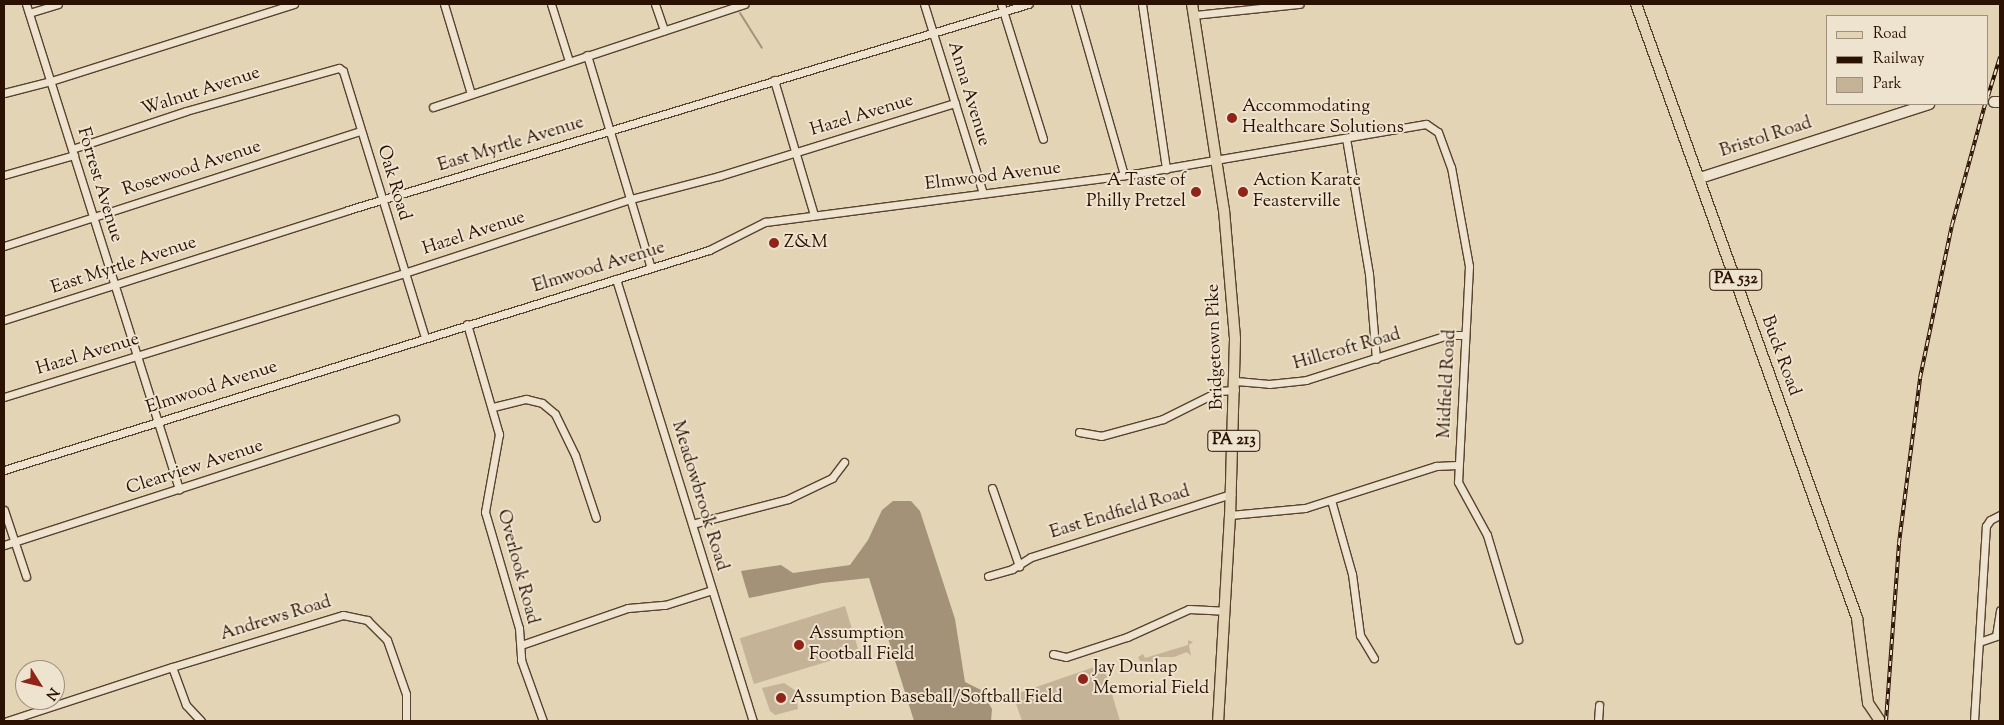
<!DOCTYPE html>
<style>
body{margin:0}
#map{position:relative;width:2004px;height:725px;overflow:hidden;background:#e3d4b5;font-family:"Sorts Mill Goudy",serif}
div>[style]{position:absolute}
.green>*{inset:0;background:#c4b396;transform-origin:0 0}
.water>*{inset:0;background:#a49278}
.stream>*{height:2px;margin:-1px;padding:0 1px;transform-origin:1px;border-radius:1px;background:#a49278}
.roads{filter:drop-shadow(1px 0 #59422e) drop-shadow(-1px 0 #59422e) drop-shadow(0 1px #59422e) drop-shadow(0 -1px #59422e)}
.street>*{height:7px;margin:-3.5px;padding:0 3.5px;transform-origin:3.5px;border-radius:3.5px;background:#ede3cf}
.secondary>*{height:10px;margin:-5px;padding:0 5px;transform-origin:5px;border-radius:5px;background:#ede3cf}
.primary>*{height:10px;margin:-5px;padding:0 5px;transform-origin:5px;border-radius:5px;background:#e3d4b5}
.rail>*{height:4px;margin-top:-2px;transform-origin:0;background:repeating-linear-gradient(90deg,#ede3cf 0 5.5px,#2b1101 0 11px);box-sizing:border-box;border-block:1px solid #2b1101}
.dots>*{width:14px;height:14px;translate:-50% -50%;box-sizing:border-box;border:2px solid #ede3cf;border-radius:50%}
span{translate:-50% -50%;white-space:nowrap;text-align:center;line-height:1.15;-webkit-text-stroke:4px #ede3cf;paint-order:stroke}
.shield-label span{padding:1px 4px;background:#ede3cf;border:1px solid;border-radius:4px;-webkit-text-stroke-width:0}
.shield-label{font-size:16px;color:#2b1101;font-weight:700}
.street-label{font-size:18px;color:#2b1101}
.poi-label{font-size:18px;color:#2b1101}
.left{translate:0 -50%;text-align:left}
.right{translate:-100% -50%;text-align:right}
.frame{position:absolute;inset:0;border:5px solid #2b1101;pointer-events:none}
.legend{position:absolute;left:1826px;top:15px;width:162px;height:90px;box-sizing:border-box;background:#ede3cf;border:1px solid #9f8f7d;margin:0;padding:6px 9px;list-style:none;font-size:15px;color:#2b1101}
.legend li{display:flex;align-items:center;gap:10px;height:25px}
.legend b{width:25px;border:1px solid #9f8f7d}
.north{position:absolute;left:15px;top:660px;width:50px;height:50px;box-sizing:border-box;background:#ede3cf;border:1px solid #9f8f7d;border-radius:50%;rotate:126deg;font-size:14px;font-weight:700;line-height:20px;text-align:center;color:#2b1101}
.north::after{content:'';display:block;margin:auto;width:18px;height:22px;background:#8f2418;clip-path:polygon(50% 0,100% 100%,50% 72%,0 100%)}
</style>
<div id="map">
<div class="green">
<i style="left:845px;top:606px;width:48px;height:110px;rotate:73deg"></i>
<i style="clip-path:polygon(1188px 640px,1193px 642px,1189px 645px,1191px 656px,1187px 652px,1174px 657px,1154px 657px,1153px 662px,1140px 661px,1138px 657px,1143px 654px,1145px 658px,1188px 645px)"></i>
<i style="clip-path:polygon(1103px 664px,1120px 721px,1022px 721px,1013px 695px)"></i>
<i style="clip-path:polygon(784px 683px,796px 691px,798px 709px,775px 715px,770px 711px,762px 688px)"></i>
</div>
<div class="water">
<i style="clip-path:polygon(893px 501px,911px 501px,920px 511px,955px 619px,965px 682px,981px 690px,992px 709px,991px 721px,914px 721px,869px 578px,822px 583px,749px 598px,741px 571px,781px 565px,793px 573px,850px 565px,868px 540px,882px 510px)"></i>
</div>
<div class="stream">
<i style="left:740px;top:13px;width:41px;rotate:57.8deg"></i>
</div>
<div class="roads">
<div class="street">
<i style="left:26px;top:4px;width:509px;rotate:72.49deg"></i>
<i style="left:444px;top:4px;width:94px;rotate:73.3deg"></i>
<i style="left:551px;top:4px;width:60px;rotate:72.5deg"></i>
<i style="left:655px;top:4px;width:28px;rotate:71deg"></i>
<i style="left:924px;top:4px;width:198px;rotate:72.7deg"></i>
<i style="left:1001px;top:4px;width:141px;rotate:72.7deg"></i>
<i style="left:1075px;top:4px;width:178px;rotate:74deg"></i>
<i style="left:1142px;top:4px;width:167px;rotate:81.7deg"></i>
<i style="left:29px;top:13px;width:30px;rotate:-17deg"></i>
<i style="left:1194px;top:15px;width:106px;rotate:-6deg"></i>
<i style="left:587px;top:55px;width:222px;rotate:73.3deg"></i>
<i style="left:774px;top:80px;width:141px;rotate:73.5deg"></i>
<i style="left:4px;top:93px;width:49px;rotate:-14.3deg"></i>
<i style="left:51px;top:81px;width:255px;rotate:-17.6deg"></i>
<i style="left:433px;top:107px;width:328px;rotate:-18.3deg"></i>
<i style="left:1346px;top:138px;width:138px;rotate:80.4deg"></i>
<i style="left:1369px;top:274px;width:85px;rotate:85.3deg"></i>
<i style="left:72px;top:149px;width:120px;rotate:-18.4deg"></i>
<i style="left:186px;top:111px;width:159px;rotate:-15.7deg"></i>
<i style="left:339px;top:68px;width:5px;rotate:37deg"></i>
<i style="left:343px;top:71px;width:278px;rotate:72.9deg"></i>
<i style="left:4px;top:175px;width:73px;rotate:-15.9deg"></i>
<i style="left:4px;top:246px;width:375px;rotate:-17.9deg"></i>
<i style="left:616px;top:279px;width:463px;rotate:72.8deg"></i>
<i style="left:4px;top:320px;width:361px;rotate:-17.7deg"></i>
<i style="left:348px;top:210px;width:711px;rotate:-16.85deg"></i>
<i style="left:467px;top:324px;width:115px;rotate:73.8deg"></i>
<i style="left:499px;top:434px;width:79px;rotate:100.2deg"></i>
<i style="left:485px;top:512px;width:121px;rotate:73.7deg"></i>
<i style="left:519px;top:628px;width:32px;rotate:86deg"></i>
<i style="left:521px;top:660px;width:65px;rotate:70.2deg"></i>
<i style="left:1236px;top:381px;width:33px;rotate:5deg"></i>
<i style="left:1269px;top:384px;width:37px;rotate:-6deg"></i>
<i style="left:1306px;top:380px;width:149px;rotate:-17.6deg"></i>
<i style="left:1448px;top:335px;width:17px"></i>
<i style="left:4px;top:397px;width:419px;rotate:-17.2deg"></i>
<i style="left:404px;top:273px;width:239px;rotate:-18.1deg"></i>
<i style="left:631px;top:199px;width:91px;rotate:-14.6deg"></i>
<i style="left:719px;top:176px;width:247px;rotate:-17.2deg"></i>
<i style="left:493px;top:407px;width:34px;rotate:-14deg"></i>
<i style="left:526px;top:399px;width:16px;rotate:14deg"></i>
<i style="left:542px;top:403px;width:17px;rotate:40deg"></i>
<i style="left:555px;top:414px;width:46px;rotate:64deg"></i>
<i style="left:575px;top:455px;width:66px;rotate:71.6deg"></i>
<i style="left:1079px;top:432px;width:22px;rotate:10deg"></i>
<i style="left:1101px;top:436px;width:64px;rotate:-15.3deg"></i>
<i style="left:1163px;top:419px;width:63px;rotate:-26.6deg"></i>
<i style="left:1219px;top:391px;width:16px;rotate:-4deg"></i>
<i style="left:4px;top:470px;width:739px;rotate:-17.33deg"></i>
<i style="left:709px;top:250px;width:63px;rotate:-26.6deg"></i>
<i style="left:765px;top:222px;width:371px;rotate:-7.4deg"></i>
<i style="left:1133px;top:174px;width:297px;rotate:-9.7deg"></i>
<i style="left:1426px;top:124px;width:14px;rotate:34deg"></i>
<i style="left:1438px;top:132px;width:37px;rotate:70deg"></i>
<i style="left:1451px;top:167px;width:101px;rotate:79.7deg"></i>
<i style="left:1469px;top:266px;width:216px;rotate:92.9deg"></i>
<i style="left:1458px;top:482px;width:60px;rotate:61.3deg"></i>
<i style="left:1487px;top:535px;width:109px;rotate:73.4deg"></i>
<i style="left:992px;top:488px;width:83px;rotate:70.9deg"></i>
<i style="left:1331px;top:500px;width:77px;rotate:74.2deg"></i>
<i style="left:1352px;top:574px;width:62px;rotate:82.5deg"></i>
<i style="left:1360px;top:635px;width:27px;rotate:59deg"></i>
<i style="left:4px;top:510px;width:70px;rotate:71.6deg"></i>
<i style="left:1230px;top:515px;width:75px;rotate:-5.3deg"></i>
<i style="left:1305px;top:508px;width:138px;rotate:-17.8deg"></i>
<i style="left:1436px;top:466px;width:21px;rotate:-3deg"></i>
<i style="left:692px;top:524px;width:99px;rotate:-14.6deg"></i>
<i style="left:788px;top:499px;width:49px;rotate:-25.5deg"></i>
<i style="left:832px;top:478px;width:20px;rotate:-53deg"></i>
<i style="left:4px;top:545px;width:411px;rotate:-17.9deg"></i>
<i style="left:988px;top:576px;width:25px;rotate:-16deg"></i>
<i style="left:1012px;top:569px;width:22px;rotate:-32deg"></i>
<i style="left:1031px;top:557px;width:210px;rotate:-17.5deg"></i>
<i style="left:1979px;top:642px;width:18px;rotate:-19deg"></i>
<i style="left:1996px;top:636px;width:26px;rotate:-81deg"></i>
<i style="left:521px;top:645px;width:113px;rotate:-19.1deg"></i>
<i style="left:628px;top:608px;width:37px;rotate:-5deg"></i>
<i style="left:665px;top:605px;width:49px;rotate:-17.7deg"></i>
<i style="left:1053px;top:654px;width:13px;rotate:13deg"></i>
<i style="left:1066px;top:657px;width:64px;rotate:-18.2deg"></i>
<i style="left:1127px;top:637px;width:68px;rotate:-24.3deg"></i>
<i style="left:1189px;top:609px;width:35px;rotate:3deg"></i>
<i style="left:7px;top:721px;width:174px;rotate:-18.1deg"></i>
<i style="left:201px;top:721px;width:22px;rotate:-133deg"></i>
<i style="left:186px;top:705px;width:40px;rotate:-110.2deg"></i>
<i style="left:172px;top:667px;width:179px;rotate:-16.9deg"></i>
<i style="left:343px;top:615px;width:25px;rotate:12deg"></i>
<i style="left:367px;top:620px;width:28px;rotate:45deg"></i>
<i style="left:387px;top:640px;width:57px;rotate:70.6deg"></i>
<i style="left:406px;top:694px;width:27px;rotate:90deg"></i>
<i style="left:1598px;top:721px;width:16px;rotate:-86deg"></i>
<i style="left:1974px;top:721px;width:195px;rotate:-86.5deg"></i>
<i style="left:1986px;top:526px;width:7px;rotate:-56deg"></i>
<i style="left:1990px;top:520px;width:11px;rotate:-27deg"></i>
</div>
<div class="secondary">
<i style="left:1994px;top:102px;width:6px"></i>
<i style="left:1700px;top:178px;width:241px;rotate:-17.9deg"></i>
</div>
<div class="primary">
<i style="left:1192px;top:4px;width:208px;rotate:81.2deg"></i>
<i style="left:1224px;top:210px;width:129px;rotate:85.1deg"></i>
<i style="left:1235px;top:339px;width:176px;rotate:91.6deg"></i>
<i style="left:1230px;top:515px;width:206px;rotate:93.3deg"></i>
<i style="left:1636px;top:4px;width:653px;rotate:70.2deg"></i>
<i style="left:1857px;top:618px;width:86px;rotate:82.6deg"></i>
<i style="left:1868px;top:703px;width:22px;rotate:56deg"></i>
</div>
</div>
<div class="rail">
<i style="left:1988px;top:96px;width:41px;rotate:-72.9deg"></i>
<i style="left:1886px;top:721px;width:178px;rotate:-85.8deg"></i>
<i style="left:1899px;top:543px;width:166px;rotate:-82.7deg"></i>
<i style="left:1920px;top:378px;width:156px;rotate:-78.2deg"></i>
<i style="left:1952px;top:225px;width:125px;rotate:-74.7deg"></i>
</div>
<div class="dots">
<i style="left:1232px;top:118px;background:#8f2418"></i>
<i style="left:1196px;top:192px;background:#8f2418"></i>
<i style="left:1243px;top:192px;background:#8f2418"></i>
<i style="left:774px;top:243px;background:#8f2418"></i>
<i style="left:799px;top:645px;background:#8f2418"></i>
<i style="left:1083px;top:679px;background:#8f2418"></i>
<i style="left:781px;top:698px;background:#8f2418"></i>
</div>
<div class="shield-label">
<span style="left:1736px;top:280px">PA 532</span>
<span style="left:1234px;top:441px">PA 213</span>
</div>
<div class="street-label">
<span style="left:201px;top:92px;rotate:-18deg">Walnut Avenue</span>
<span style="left:968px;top:94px;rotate:73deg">Anna Avenue</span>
<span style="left:862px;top:116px;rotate:-17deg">Hazel Avenue</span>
<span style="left:1766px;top:138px;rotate:-18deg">Bristol Road</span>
<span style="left:511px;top:145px;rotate:-17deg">East Myrtle Avenue</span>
<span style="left:192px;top:169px;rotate:-18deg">Rosewood Avenue</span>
<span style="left:993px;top:177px;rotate:-7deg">Elmwood Avenue</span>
<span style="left:393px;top:183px;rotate:73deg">Oak Road</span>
<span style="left:99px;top:185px;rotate:73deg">Forrest Avenue</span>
<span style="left:474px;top:234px;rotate:-18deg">Hazel Avenue</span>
<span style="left:124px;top:266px;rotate:-18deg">East Myrtle Avenue</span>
<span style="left:599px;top:268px;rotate:-17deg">Elmwood Avenue</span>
<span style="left:1216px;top:347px;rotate:-92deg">Bridgetown Pike</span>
<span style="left:1347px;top:350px;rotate:-16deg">Hillcroft Road</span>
<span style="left:88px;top:355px;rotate:-17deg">Hazel Avenue</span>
<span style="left:1780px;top:356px;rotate:70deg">Buck Road</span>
<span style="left:1448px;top:384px;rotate:-87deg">Midfield Road</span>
<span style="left:212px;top:388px;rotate:-18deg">Elmwood Avenue</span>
<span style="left:195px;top:468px;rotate:-18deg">Clearview Avenue</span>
<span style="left:699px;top:496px;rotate:73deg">Meadowbrook Road</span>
<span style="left:1120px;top:513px;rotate:-17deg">East Endfield Road</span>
<span style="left:517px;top:567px;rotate:75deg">Overlook Road</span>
<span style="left:276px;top:619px;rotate:-17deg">Andrews Road</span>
</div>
<div class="poi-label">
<span class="left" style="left:1242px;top:118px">Accommodating<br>Healthcare Solutions</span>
<span class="right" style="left:1186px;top:192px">A Taste of<br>Philly Pretzel</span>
<span class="left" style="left:1253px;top:192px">Action Karate<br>Feasterville</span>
<span class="left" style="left:784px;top:243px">Z&amp;M</span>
<span class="left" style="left:809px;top:645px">Assumption<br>Football Field</span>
<span class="left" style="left:1093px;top:679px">Jay Dunlap<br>Memorial Field</span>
<span class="left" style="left:791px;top:698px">Assumption Baseball/Softball Field</span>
</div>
<div class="frame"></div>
<ul class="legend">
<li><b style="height:6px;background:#e3d4b5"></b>Road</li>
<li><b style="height:6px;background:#2b1101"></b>Railway</li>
<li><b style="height:14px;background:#c4b396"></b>Park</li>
</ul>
<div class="north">N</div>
</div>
